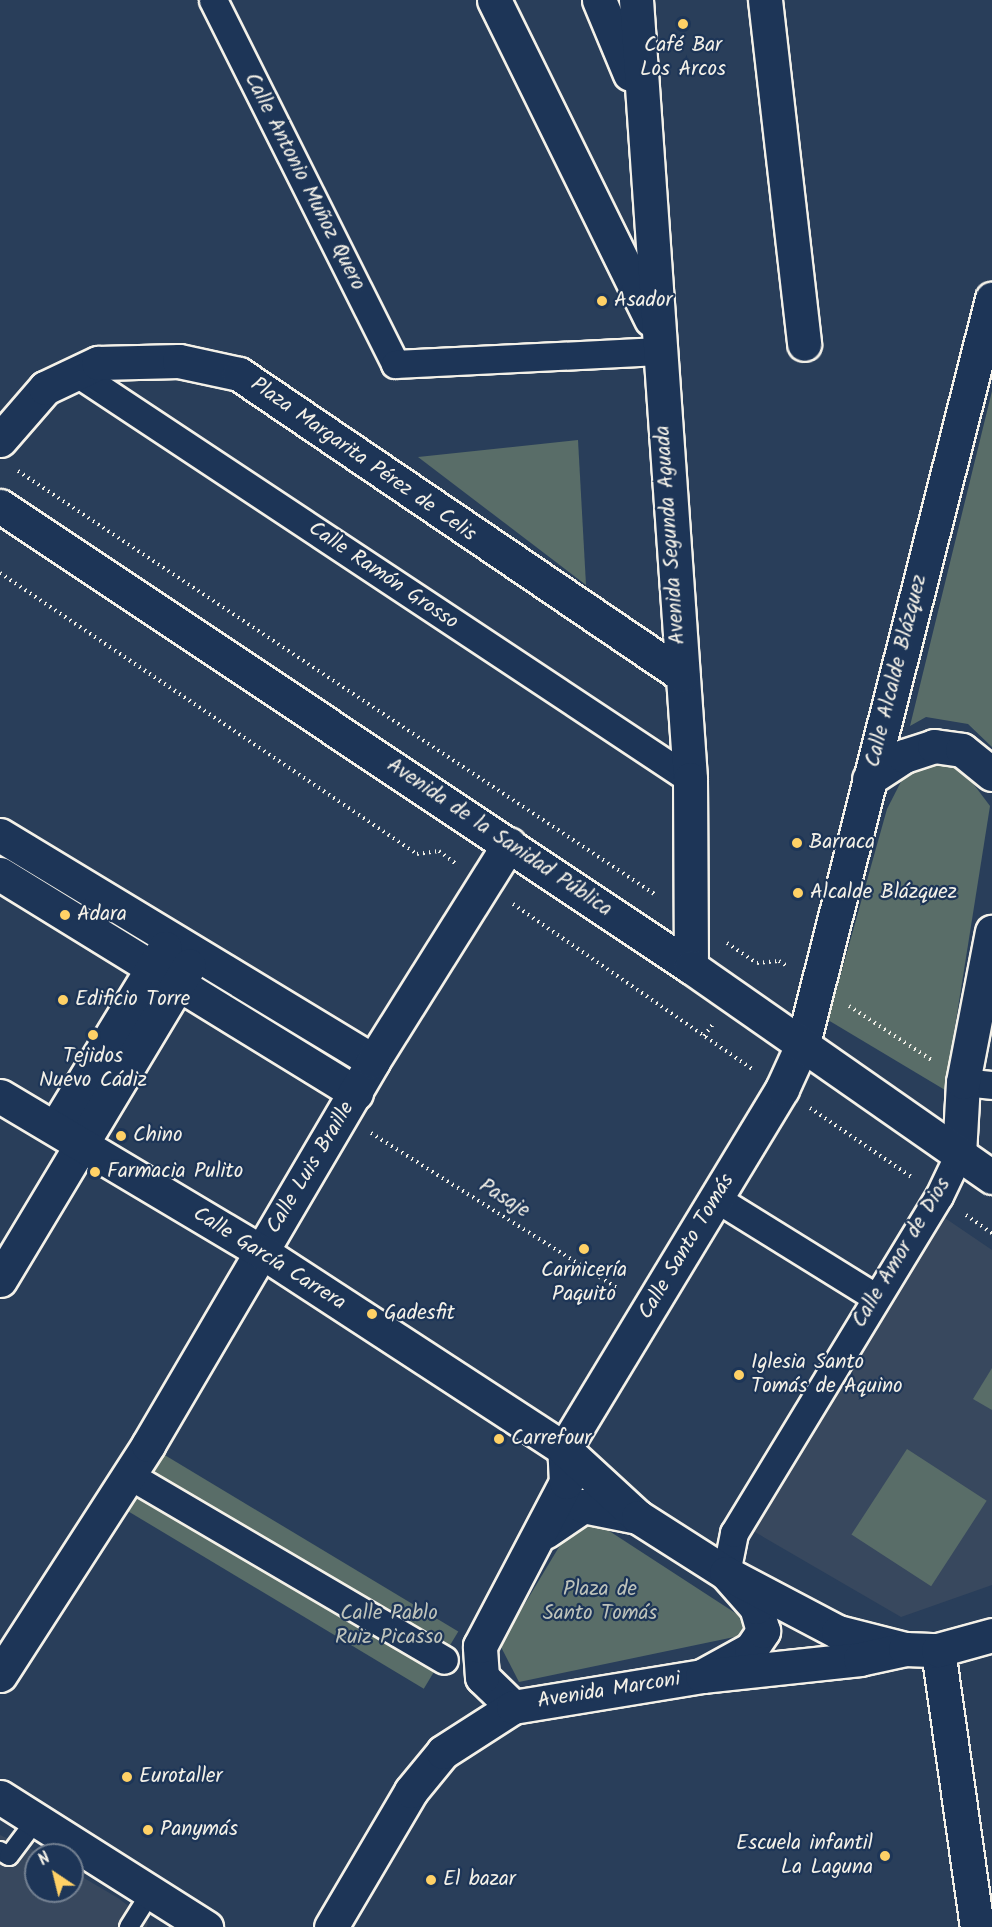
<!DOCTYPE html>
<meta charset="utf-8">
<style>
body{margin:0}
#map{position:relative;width:992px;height:1927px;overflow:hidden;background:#293e5a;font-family:Kalam,sans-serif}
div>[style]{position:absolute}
.built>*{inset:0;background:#38485e}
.green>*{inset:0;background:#596d68;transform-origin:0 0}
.path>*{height:4px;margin-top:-2px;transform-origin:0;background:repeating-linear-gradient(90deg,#f4f1e8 0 1.5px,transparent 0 6px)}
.roads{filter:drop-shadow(2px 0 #f4f1e8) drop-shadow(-2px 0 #f4f1e8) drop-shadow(0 2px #f4f1e8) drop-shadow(0 -2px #f4f1e8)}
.service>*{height:18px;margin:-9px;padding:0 9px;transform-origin:9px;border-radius:9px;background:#1d3557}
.pedestrian>*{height:27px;margin:-13.5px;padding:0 13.5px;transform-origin:13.5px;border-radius:13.5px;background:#1d3557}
.minor>*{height:33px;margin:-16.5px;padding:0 16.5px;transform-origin:16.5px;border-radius:16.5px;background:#1d3557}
.tertiary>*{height:33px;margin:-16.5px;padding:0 16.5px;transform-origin:16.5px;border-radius:16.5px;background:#1d3557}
.secondary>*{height:33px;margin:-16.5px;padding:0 16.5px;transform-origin:16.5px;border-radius:16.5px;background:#1d3557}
.dots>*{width:16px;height:16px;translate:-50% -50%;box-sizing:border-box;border:3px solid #1d3557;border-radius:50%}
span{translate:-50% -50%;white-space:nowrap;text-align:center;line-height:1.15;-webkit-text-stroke:4.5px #1d3557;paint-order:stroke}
.poi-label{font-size:21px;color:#f4f1e8}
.left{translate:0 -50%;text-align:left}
.right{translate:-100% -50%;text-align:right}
.street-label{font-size:21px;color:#f4f1e8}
.park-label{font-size:21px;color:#bec3bb}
.north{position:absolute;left:24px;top:1843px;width:60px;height:60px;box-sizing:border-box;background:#1d3557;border:2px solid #738091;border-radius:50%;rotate:325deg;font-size:16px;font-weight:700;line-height:24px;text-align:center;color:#f4f1e8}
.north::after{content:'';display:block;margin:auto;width:21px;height:27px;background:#ffd166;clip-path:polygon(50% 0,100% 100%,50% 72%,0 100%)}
</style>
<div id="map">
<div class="built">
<i style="clip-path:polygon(942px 1216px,992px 1250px,992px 1585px,901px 1617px,748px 1528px)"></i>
<i style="clip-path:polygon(0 1835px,44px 1855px,36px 1855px,36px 1891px,72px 1891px,72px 1871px,118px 1898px,148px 1921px,147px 1927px,0 1927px)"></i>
</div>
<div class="green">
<i style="clip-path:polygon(992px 391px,992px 747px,968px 724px,926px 717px,910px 726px)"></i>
<i style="clip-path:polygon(578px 440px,586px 585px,418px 457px)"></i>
<i style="clip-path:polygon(954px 758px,990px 806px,945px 1090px,828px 1020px,887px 809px,908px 768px)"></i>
<i style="clip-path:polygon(992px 1368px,992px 1410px,973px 1399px)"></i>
<i style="left:148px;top:1445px;width:362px;height:67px;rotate:31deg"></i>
<i style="left:907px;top:1449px;width:95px;height:102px;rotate:33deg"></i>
<i style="clip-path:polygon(580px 1512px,763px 1631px,519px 1682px,500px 1645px)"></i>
</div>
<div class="path">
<i style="left:18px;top:471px;width:766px;rotate:33.61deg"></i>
<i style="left:0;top:573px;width:503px;rotate:33.97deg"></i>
<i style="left:417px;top:854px;width:22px;rotate:-8deg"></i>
<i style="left:439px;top:851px;width:20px;rotate:37deg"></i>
<i style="left:513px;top:904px;width:293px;rotate:34.6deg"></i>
<i style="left:727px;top:943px;width:36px;rotate:34deg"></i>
<i style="left:757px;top:963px;width:22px;rotate:-5deg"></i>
<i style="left:779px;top:961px;width:9px;rotate:32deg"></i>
<i style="left:849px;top:1006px;width:100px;rotate:33.2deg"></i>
<i style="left:704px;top:1036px;width:15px;rotate:-53deg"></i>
<i style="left:810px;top:1108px;width:125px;rotate:34.2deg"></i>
<i style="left:371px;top:1133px;width:293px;rotate:32.2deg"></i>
<i style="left:966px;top:1215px;width:32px;rotate:35deg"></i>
</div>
<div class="roads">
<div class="service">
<i style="left:0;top:1851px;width:10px;rotate:29deg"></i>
<i style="left:9px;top:1856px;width:45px;rotate:-53.1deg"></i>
<i style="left:129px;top:1927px;width:41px;rotate:-57.8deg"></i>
</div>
<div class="pedestrian">
<i style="left:213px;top:0;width:407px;rotate:63.4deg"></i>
<i style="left:395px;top:364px;width:264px;rotate:-2.8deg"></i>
<i style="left:77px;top:373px;width:735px;rotate:33.52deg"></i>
<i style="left:963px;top:1082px;width:29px;rotate:6deg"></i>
<i style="left:717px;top:1199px;width:186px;rotate:31.8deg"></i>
<i style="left:129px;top:1475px;width:365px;rotate:30.4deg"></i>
<i style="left:726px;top:1573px;width:41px;rotate:-78.7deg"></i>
<i style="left:734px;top:1533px;width:394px;rotate:-58.7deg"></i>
<i style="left:939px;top:1196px;width:47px;rotate:-64.5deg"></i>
</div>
<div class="minor">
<i style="left:494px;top:0;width:356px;rotate:63.8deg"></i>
<i style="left:599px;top:0;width:80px;rotate:67.3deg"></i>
<i style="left:636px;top:0;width:781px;rotate:86.03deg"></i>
<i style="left:690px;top:779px;width:188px;rotate:89.7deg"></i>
<i style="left:765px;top:0;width:346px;rotate:83.5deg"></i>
<i style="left:0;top:440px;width:69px;rotate:-49.1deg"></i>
<i style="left:45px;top:388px;width:59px;rotate:-25.3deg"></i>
<i style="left:98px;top:363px;width:81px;rotate:-1.4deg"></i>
<i style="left:179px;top:361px;width:61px;rotate:12.2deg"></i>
<i style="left:239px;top:374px;width:536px;rotate:34.19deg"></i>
<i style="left:869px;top:779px;width:42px;rotate:-33.3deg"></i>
<i style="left:904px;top:756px;width:32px;rotate:-18deg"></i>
<i style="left:934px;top:746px;width:28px;rotate:8deg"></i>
<i style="left:962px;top:750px;width:38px;rotate:39deg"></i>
<i style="left:0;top:835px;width:436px;rotate:31.2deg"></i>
<i style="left:0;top:874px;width:418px;rotate:31.6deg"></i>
<i style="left:55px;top:1128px;width:211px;rotate:-58.6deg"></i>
<i style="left:959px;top:1154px;width:72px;rotate:-86.8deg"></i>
<i style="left:963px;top:1082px;width:153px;rotate:-79.1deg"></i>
<i style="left:0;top:1280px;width:367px;rotate:-59deg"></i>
<i style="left:545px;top:1532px;width:46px;rotate:-34.4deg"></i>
<i style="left:583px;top:1506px;width:56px;rotate:11.3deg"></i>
<i style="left:938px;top:1650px;width:280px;rotate:82deg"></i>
<i style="left:0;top:1675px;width:274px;rotate:-57.2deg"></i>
<i style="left:148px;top:1445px;width:445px;rotate:-59.6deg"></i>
<i style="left:373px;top:1061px;width:256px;rotate:-57.9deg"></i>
<i style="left:702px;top:1676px;width:56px;rotate:-28.9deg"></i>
<i style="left:751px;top:1649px;width:22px;rotate:-56deg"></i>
<i style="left:763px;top:1631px;width:25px;rotate:-106deg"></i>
<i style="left:756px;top:1607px;width:45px;rotate:-131.4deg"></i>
<i style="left:513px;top:1707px;width:43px;rotate:-135.9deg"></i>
<i style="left:482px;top:1677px;width:31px;rotate:-94deg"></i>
<i style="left:480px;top:1646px;width:185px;rotate:-62.3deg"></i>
<i style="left:566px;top:1482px;width:33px;rotate:-93deg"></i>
<i style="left:564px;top:1449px;width:421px;rotate:-58.8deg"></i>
<i style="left:782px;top:1089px;width:51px;rotate:-65.5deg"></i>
</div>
<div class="tertiary">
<i style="left:803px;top:1043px;width:768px;rotate:-75.75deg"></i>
<i style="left:0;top:1096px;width:305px;rotate:30.8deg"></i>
<i style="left:262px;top:1252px;width:361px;rotate:33.1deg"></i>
<i style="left:564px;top:1449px;width:100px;rotate:42.6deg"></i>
<i style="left:638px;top:1517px;width:104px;rotate:32.5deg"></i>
<i style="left:726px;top:1573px;width:127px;rotate:27.8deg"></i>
<i style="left:838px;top:1632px;width:69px;rotate:14.2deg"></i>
<i style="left:0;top:1797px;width:244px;rotate:32.3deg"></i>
<i style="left:331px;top:1927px;width:158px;rotate:-59.5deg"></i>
<i style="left:411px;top:1791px;width:50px;rotate:-50.6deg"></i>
<i style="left:443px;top:1752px;width:83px;rotate:-32.7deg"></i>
<i style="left:513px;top:1707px;width:192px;rotate:-9.3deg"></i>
<i style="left:702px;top:1676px;width:159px;rotate:-6.1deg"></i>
<i style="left:860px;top:1659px;width:46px;rotate:-12.5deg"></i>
<i style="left:905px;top:1649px;width:33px;rotate:2deg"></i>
<i style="left:938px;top:1650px;width:56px;rotate:-15.5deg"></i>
</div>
<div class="secondary">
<i style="left:0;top:506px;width:831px;rotate:33.71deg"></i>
<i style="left:691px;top:967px;width:367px;rotate:34.9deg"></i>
</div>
</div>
<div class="dots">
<i style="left:683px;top:24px;background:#ffd166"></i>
<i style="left:602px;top:301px;background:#ffd166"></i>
<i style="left:797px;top:843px;background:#ffd166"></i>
<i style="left:798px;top:893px;background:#ffd166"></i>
<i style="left:65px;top:915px;background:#ffd166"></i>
<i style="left:63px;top:1000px;background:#ffd166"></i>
<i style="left:93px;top:1035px;background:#ffd166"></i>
<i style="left:121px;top:1136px;background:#ffd166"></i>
<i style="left:95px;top:1172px;background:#ffd166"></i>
<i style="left:584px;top:1249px;background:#ffd166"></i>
<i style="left:372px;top:1314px;background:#ffd166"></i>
<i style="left:739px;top:1375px;background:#ffd166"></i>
<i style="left:499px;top:1439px;background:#ffd166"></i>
<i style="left:127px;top:1777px;background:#ffd166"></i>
<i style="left:148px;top:1830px;background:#ffd166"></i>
<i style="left:885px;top:1856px;background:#ffd166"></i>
<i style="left:431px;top:1880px;background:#ffd166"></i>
</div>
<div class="poi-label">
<span style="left:683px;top:58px">Café Bar<br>Los Arcos</span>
<span class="left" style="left:614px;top:301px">Asador</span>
<span class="left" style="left:809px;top:843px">Barraca</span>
<span class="left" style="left:810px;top:893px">Alcalde Blázquez</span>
<span class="left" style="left:77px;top:915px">Adara</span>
<span class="left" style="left:75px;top:1000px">Edificio Torre</span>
<span style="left:93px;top:1069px">Tejidos<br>Nuevo Cádiz</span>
<span class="left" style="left:133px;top:1136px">Chino</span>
<span class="left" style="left:107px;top:1172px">Farmacia Pulito</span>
<span style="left:584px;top:1283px">Carnicería<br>Paquito</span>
<span class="left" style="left:384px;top:1314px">Gadesfit</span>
<span class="left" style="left:751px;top:1375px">Iglesia Santo<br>Tomás de Aquino</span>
<span class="left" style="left:511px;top:1439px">Carrefour</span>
<span class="left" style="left:139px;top:1777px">Eurotaller</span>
<span class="left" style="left:160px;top:1830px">Panymás</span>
<span class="right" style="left:873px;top:1856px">Escuela infantil<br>La Laguna</span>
<span class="left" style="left:443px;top:1880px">El bazar</span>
</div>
<div class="street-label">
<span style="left:304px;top:182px;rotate:63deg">Calle Antonio Muñoz Quero</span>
<span style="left:363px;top:460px;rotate:35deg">Plaza Margarita Pérez de Celis</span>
<span style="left:671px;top:535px;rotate:-94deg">Avenida Segunda Aguada</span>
<span style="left:383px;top:576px;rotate:34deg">Calle Ramón Grosso</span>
<span style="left:897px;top:671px;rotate:-76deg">Calle Alcalde Blázquez</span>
<span style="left:499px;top:838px;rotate:34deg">Avenida de la Sanidad Pública</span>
<span style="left:311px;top:1168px;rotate:-59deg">Calle Luis Braille</span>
<span style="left:504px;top:1199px;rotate:32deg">Pasaje</span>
<span style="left:687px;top:1247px;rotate:-59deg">Calle Santo Tomás</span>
<span style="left:902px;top:1253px;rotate:-59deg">Calle Amor de Dios</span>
<span style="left:269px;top:1259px;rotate:32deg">Calle García Carrera</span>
<span style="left:609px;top:1691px;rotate:-9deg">Avenida Marconi</span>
</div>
<div class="park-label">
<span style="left:600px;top:1602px">Plaza de<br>Santo Tomás</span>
<span style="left:389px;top:1626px">Calle Pablo<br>Ruiz Picasso</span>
</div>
<div class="north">N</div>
</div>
